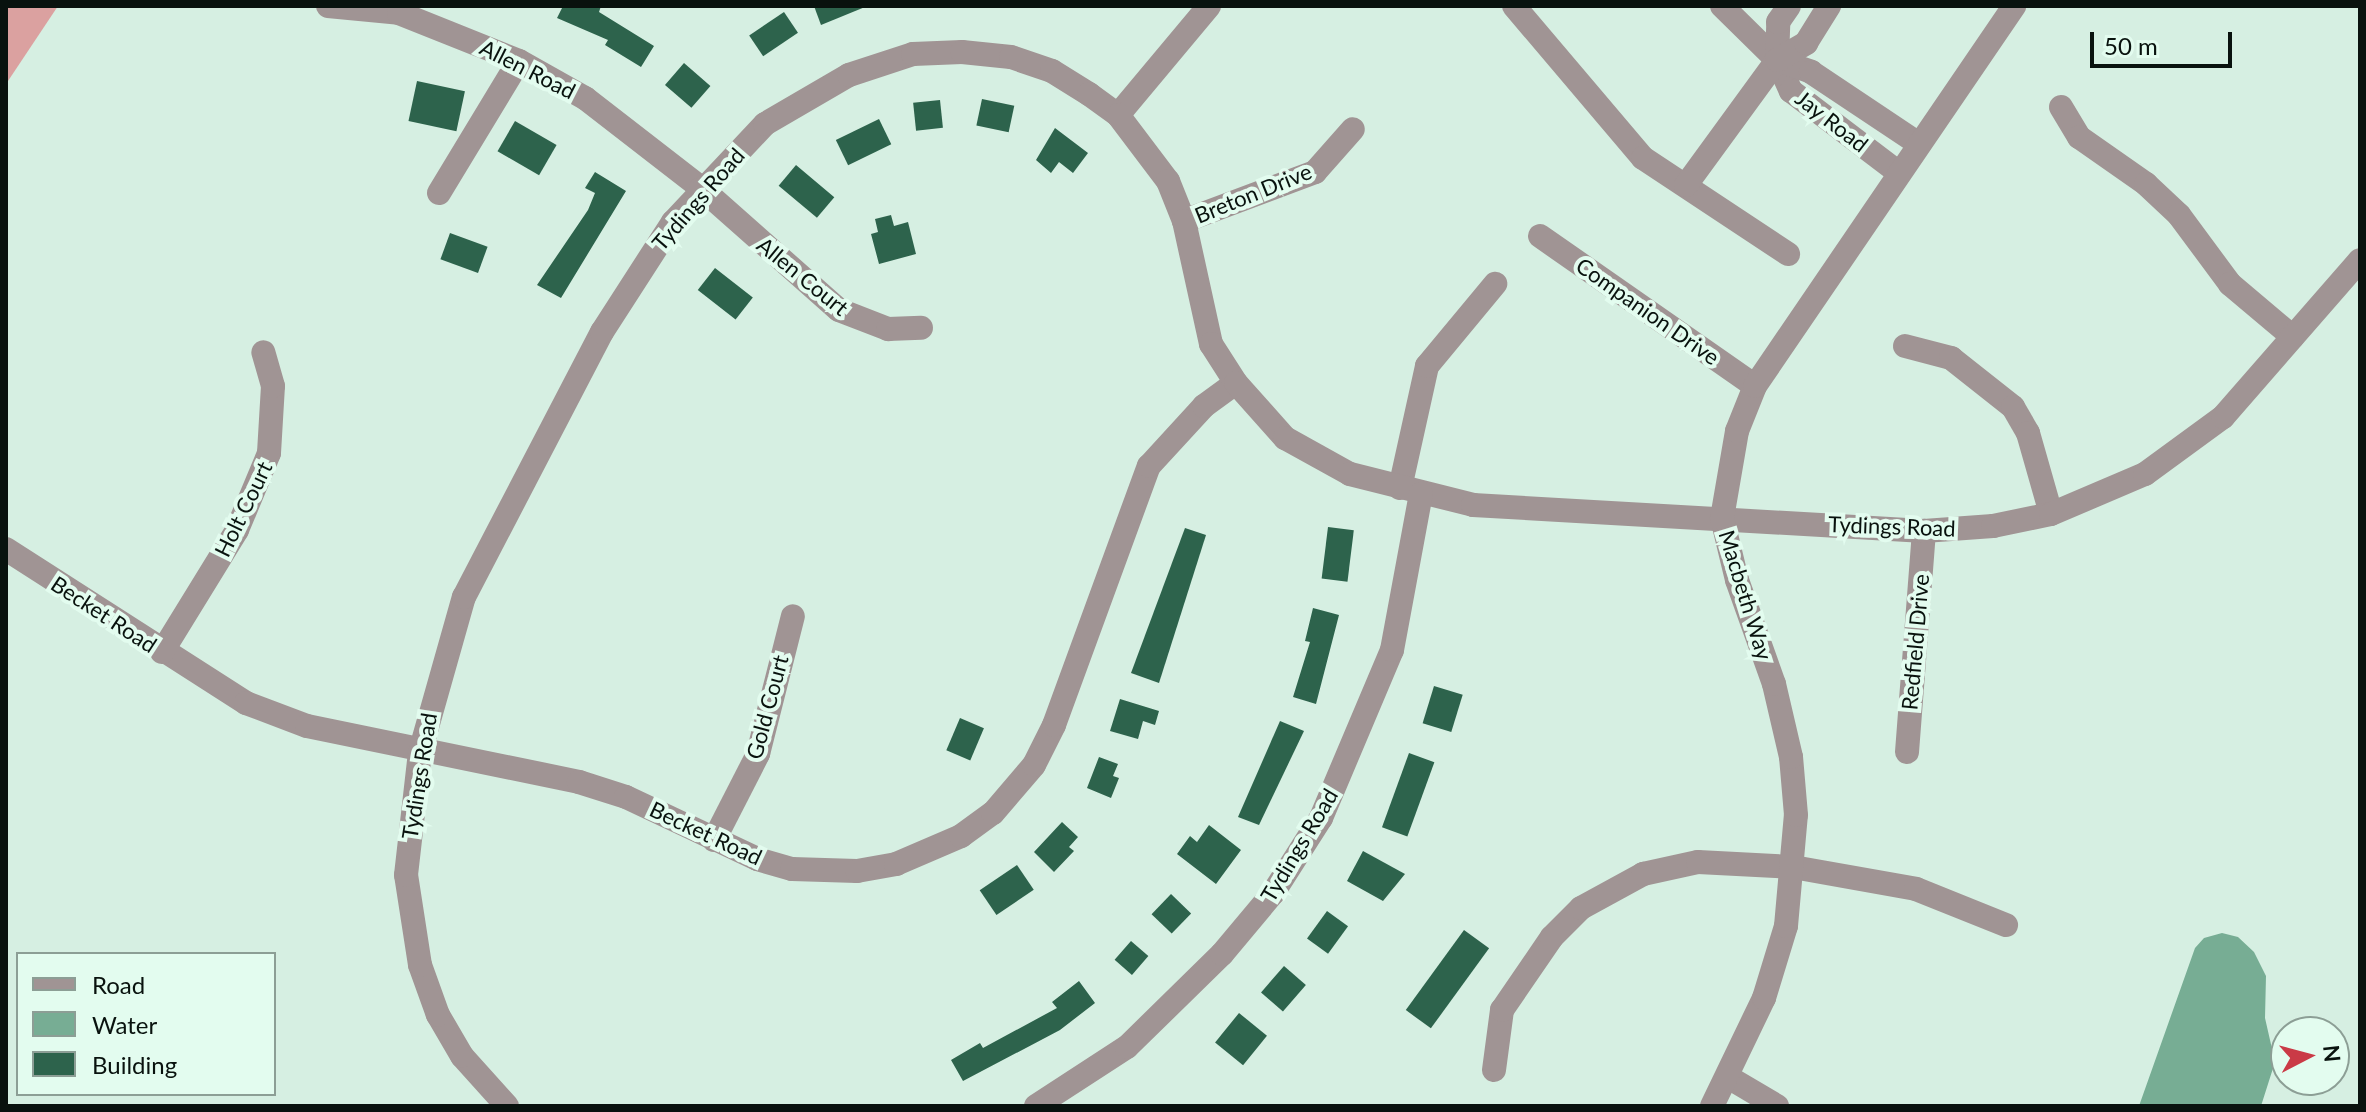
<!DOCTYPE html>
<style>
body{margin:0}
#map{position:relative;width:2366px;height:1112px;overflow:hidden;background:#d6efe2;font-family:Lato,sans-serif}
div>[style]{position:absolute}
.forest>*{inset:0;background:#dba1a0}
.water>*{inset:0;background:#77ad94}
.building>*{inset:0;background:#2d634c;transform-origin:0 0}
.minor>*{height:24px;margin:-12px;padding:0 12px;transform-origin:12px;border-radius:12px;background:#a09494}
span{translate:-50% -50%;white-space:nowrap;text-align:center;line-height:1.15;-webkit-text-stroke:8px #e3fcef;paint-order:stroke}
.street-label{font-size:22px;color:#09120e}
.frame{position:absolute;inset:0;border:8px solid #09120e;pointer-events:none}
.legend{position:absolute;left:16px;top:952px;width:260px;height:144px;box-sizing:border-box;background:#e3fcef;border:2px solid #8c9e95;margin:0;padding:10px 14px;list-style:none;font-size:24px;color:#09120e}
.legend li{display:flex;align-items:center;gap:16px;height:40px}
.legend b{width:40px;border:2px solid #8c9e95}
.north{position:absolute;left:2270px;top:1016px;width:80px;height:80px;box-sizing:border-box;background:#e3fcef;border:2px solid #8c9e95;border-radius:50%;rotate:84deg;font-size:22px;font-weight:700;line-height:32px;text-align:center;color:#09120e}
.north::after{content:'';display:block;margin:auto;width:28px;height:36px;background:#ca3a46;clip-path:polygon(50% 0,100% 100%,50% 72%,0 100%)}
.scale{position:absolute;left:2090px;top:32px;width:142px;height:36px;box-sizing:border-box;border:4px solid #09120e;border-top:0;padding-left:10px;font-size:24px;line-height:28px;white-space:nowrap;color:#09120e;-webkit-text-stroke:6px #e3fcef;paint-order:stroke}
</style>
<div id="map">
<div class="forest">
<i style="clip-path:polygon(6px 6px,58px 6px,6px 84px)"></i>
</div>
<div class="water">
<i style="clip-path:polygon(2222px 933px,2238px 937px,2254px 952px,2266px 976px,2265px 1018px,2275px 1062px,2261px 1106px,2139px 1106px,2195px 948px,2204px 938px)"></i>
</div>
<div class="building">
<i style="clip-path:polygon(563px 6px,601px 6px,599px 12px,654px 46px,641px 67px,605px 45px,608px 40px,557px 18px)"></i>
<i style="clip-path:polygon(814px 6px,865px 6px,865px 7px,821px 25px)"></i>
<i style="left:784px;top:12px;width:25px;height:42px;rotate:56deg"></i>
<i style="left:684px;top:63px;width:35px;height:29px;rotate:41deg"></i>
<i style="left:417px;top:81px;width:49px;height:41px;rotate:12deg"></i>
<i style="left:982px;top:99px;width:33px;height:27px;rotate:12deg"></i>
<i style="left:940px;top:100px;width:28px;height:27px;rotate:84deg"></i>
<i style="left:879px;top:119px;width:28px;height:48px;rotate:64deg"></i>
<i style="left:515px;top:121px;width:48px;height:35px;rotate:30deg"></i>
<i style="clip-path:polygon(1055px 128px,1088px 153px,1073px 173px,1059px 162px,1051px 173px,1036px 160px)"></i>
<i style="left:796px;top:165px;width:50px;height:27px;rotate:40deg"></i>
<i style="clip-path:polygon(595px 172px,626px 191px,561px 298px,537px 285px,588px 210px,595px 193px,585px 188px)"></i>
<i style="clip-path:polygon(891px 215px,894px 226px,908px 222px,916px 254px,879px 264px,871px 234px,878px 232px,875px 219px)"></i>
<i style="left:450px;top:233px;width:40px;height:28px;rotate:20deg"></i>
<i style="left:715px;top:268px;width:48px;height:28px;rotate:38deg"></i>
<i style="left:1328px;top:527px;width:26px;height:52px;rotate:7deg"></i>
<i style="clip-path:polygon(1185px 528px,1206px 535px,1159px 683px,1131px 673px)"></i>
<i style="clip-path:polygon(1313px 608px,1339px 615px,1316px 704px,1293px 697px,1310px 642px,1305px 641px)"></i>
<i style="left:1434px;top:686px;width:30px;height:39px;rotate:17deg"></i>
<i style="clip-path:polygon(1120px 699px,1159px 711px,1155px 725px,1143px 721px,1138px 739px,1110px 731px)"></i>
<i style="left:960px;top:718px;width:26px;height:35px;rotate:23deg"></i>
<i style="clip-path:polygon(1280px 721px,1304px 731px,1259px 825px,1238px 817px)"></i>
<i style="left:1409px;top:753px;width:27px;height:79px;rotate:20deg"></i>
<i style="clip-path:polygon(1099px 757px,1118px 764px,1113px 776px,1119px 778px,1111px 798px,1087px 788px)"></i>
<i style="clip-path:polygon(1062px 822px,1078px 837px,1069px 847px,1074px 851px,1054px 872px,1034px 852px)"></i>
<i style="clip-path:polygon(1209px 825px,1241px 850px,1216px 884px,1177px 854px,1190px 836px,1197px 842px)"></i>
<i style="clip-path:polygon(1363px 851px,1405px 874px,1383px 901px,1347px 881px)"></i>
<i style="left:1017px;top:865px;width:30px;height:45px;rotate:56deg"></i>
<i style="left:1171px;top:894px;width:28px;height:28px;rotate:44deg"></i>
<i style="left:1327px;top:911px;width:26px;height:34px;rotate:36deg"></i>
<i style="left:1464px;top:930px;width:31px;height:99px;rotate:36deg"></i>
<i style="left:1131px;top:941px;width:23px;height:25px;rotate:41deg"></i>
<i style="left:1284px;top:966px;width:29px;height:35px;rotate:41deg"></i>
<i style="clip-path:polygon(1079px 981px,1095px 1003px,1060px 1030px,963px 1081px,951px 1060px,980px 1043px,983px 1048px,1057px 1008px,1052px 1002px)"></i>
<i style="left:1239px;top:1013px;width:36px;height:38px;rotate:39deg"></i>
</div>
<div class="minor">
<i style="left:328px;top:6px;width:71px;rotate:5.6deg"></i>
<i style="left:399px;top:13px;width:129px;rotate:21.8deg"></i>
<i style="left:519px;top:61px;width:76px;rotate:29.3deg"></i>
<i style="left:585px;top:98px;width:147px;rotate:37.8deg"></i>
<i style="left:701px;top:188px;width:184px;rotate:41.5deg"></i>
<i style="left:839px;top:310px;width:53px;rotate:21.2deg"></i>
<i style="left:888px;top:329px;width:33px;rotate:-2deg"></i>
<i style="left:1514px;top:6px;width:199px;rotate:49.7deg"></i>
<i style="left:1643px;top:158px;width:174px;rotate:33.5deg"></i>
<i style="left:1722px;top:6px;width:77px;rotate:44.5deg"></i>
<i style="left:1777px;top:60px;width:34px;rotate:66deg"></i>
<i style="left:1791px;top:91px;width:136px;rotate:37.2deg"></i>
<i style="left:1777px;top:60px;width:36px;rotate:19deg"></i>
<i style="left:1811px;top:72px;width:130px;rotate:33.7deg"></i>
<i style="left:1777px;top:60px;width:38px;rotate:-88deg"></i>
<i style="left:1778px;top:22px;width:19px;rotate:-55deg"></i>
<i style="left:2061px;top:107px;width:35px;rotate:59deg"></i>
<i style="left:2079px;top:137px;width:82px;rotate:35deg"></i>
<i style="left:2146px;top:184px;width:45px;rotate:43.2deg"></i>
<i style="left:2179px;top:215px;width:86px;rotate:53.5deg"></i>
<i style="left:2230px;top:284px;width:82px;rotate:40.1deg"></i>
<i style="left:1118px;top:115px;width:142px;rotate:-50.1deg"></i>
<i style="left:1686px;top:185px;width:155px;rotate:-53.9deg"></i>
<i style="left:1777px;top:60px;width:34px;rotate:-30deg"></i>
<i style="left:1806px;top:43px;width:44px;rotate:-58.1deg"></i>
<i style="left:439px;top:193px;width:154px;rotate:-58.8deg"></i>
<i style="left:1184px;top:221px;width:140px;rotate:-20.5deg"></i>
<i style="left:1315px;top:172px;width:57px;rotate:-48.5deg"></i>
<i style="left:1540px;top:236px;width:262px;rotate:34.9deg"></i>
<i style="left:1905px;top:346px;width:48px;rotate:14.6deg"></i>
<i style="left:1951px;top:358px;width:79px;rotate:38.3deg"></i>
<i style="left:2013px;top:407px;width:30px;rotate:60deg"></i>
<i style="left:2028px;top:433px;width:84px;rotate:74.1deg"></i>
<i style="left:1400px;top:488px;width:125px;rotate:-77.5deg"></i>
<i style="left:1427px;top:366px;width:107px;rotate:-50.3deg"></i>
<i style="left:6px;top:549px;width:285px;rotate:32.7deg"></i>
<i style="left:246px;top:703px;width:65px;rotate:20.7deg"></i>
<i style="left:307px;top:726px;width:278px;rotate:11.6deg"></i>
<i style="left:579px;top:782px;width:49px;rotate:17.7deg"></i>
<i style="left:626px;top:797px;width:145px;rotate:25.3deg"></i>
<i style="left:757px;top:859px;width:36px;rotate:16deg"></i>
<i style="left:792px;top:869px;width:65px;rotate:1.8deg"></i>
<i style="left:857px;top:871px;width:40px;rotate:-10deg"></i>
<i style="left:896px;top:864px;width:71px;rotate:-23.3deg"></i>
<i style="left:961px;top:836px;width:39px;rotate:-36deg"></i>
<i style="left:993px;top:813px;width:63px;rotate:-49.5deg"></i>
<i style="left:1034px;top:765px;width:45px;rotate:-63.4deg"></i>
<i style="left:1054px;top:725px;width:276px;rotate:-69.9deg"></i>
<i style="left:1149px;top:466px;width:81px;rotate:-47.5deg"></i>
<i style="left:1204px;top:406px;width:39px;rotate:-36deg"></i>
<i style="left:162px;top:652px;width:143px;rotate:-58.4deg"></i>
<i style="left:237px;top:530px;width:83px;rotate:-67.4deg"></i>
<i style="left:269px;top:453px;width:67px;rotate:-86.6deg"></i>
<i style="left:273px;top:386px;width:35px;rotate:-106deg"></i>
<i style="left:1907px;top:752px;width:222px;rotate:-85.6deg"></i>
<i style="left:714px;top:840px;width:97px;rotate:-62.9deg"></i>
<i style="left:758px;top:754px;width:142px;rotate:-75.8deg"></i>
<i style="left:1494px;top:1070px;width:61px;rotate:-82.4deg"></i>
<i style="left:1502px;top:1010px;width:88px;rotate:-55.6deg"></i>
<i style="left:1552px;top:937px;width:41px;rotate:-45deg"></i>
<i style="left:1581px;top:908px;width:71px;rotate:-28.7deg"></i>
<i style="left:1643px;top:874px;width:56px;rotate:-12.3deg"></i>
<i style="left:1698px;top:862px;width:95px;rotate:3deg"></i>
<i style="left:1793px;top:867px;width:125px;rotate:10.1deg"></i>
<i style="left:1916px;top:889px;width:97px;rotate:21.8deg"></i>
<i style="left:1728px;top:1077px;width:57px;rotate:30.6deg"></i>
<i style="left:507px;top:1106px;width:67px;rotate:-132deg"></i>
<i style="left:462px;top:1056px;width:48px;rotate:-120.3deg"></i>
<i style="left:438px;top:1015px;width:53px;rotate:-109.8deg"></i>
<i style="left:420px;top:965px;width:91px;rotate:-98.8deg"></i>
<i style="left:406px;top:875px;width:124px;rotate:-83.5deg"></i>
<i style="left:420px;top:752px;width:161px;rotate:-74.2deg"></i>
<i style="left:464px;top:597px;width:299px;rotate:-62.5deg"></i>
<i style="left:602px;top:332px;width:131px;rotate:-57.2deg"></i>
<i style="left:673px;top:222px;width:134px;rotate:-46.8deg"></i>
<i style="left:765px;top:124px;width:97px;rotate:-30.3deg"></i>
<i style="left:849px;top:75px;width:67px;rotate:-18.2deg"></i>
<i style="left:913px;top:54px;width:49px;rotate:-2.3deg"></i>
<i style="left:962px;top:52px;width:49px;rotate:5.8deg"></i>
<i style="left:1011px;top:57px;width:43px;rotate:18.9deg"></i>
<i style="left:1052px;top:71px;width:44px;rotate:31.9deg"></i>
<i style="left:1089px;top:94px;width:36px;rotate:36deg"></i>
<i style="left:1118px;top:115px;width:83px;rotate:52.9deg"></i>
<i style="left:1168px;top:181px;width:43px;rotate:68.2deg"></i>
<i style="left:1184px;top:221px;width:126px;rotate:77.6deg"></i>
<i style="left:1211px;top:344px;width:46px;rotate:57.3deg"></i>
<i style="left:1236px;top:383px;width:74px;rotate:48.3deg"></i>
<i style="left:1285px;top:438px;width:74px;rotate:29deg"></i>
<i style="left:1350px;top:474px;width:127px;rotate:14.1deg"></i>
<i style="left:1473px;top:505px;width:452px;rotate:3.3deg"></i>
<i style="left:1924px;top:531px;width:69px;rotate:-4.1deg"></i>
<i style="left:1993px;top:526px;width:59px;rotate:-11.7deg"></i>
<i style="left:2051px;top:514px;width:102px;rotate:-23.1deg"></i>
<i style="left:2145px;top:474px;width:97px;rotate:-36.2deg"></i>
<i style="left:2223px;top:417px;width:208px;rotate:-48.9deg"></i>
<i style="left:1036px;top:1106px;width:108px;rotate:-33deg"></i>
<i style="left:1127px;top:1047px;width:133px;rotate:-44.4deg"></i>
<i style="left:1222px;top:954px;width:80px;rotate:-50.1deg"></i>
<i style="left:1273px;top:893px;width:89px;rotate:-57.4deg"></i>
<i style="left:1321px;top:818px;width:182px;rotate:-67.1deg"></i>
<i style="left:1392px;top:650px;width:159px;rotate:-79.5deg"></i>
<i style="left:1712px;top:1106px;width:120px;rotate:-64.3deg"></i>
<i style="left:1764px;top:998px;width:75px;rotate:-73deg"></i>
<i style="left:1786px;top:926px;width:111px;rotate:-84.9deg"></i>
<i style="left:1796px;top:815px;width:58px;rotate:-94.9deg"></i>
<i style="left:1791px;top:757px;width:75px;rotate:-103.1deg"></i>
<i style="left:1774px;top:684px;width:110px;rotate:-109.6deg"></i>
<i style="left:1737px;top:580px;width:64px;rotate:-103.6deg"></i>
<i style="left:1722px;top:518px;width:88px;rotate:-80.2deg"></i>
<i style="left:1737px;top:431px;width:48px;rotate:-68.2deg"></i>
<i style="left:1755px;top:386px;width:460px;rotate:-55.7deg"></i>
</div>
<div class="street-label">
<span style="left:528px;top:69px;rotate:27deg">Allen Road</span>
<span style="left:1832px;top:121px;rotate:38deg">Jay Road</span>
<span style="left:1253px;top:193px;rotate:-22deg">Breton Drive</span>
<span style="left:698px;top:199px;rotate:-49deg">Tydings Road</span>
<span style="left:803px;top:276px;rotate:39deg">Allen Court</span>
<span style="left:1648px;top:311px;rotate:35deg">Companion Drive</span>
<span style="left:243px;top:509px;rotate:-64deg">Holt Court</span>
<span style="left:1892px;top:526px;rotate:2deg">Tydings Road</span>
<span style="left:1746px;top:595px;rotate:73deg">Macbeth Way</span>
<span style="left:104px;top:614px;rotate:33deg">Becket Road</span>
<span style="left:1915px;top:642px;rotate:-85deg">Redfield Drive</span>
<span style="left:767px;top:707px;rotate:-75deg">Gold Court</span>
<span style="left:419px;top:776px;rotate:-81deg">Tydings Road</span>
<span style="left:706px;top:833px;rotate:25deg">Becket Road</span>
<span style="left:1299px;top:845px;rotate:-59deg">Tydings Road</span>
</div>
<div class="frame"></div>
<ul class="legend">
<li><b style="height:10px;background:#a09494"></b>Road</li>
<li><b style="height:22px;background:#77ad94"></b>Water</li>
<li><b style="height:22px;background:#2d634c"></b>Building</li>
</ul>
<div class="north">N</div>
<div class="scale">50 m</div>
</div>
